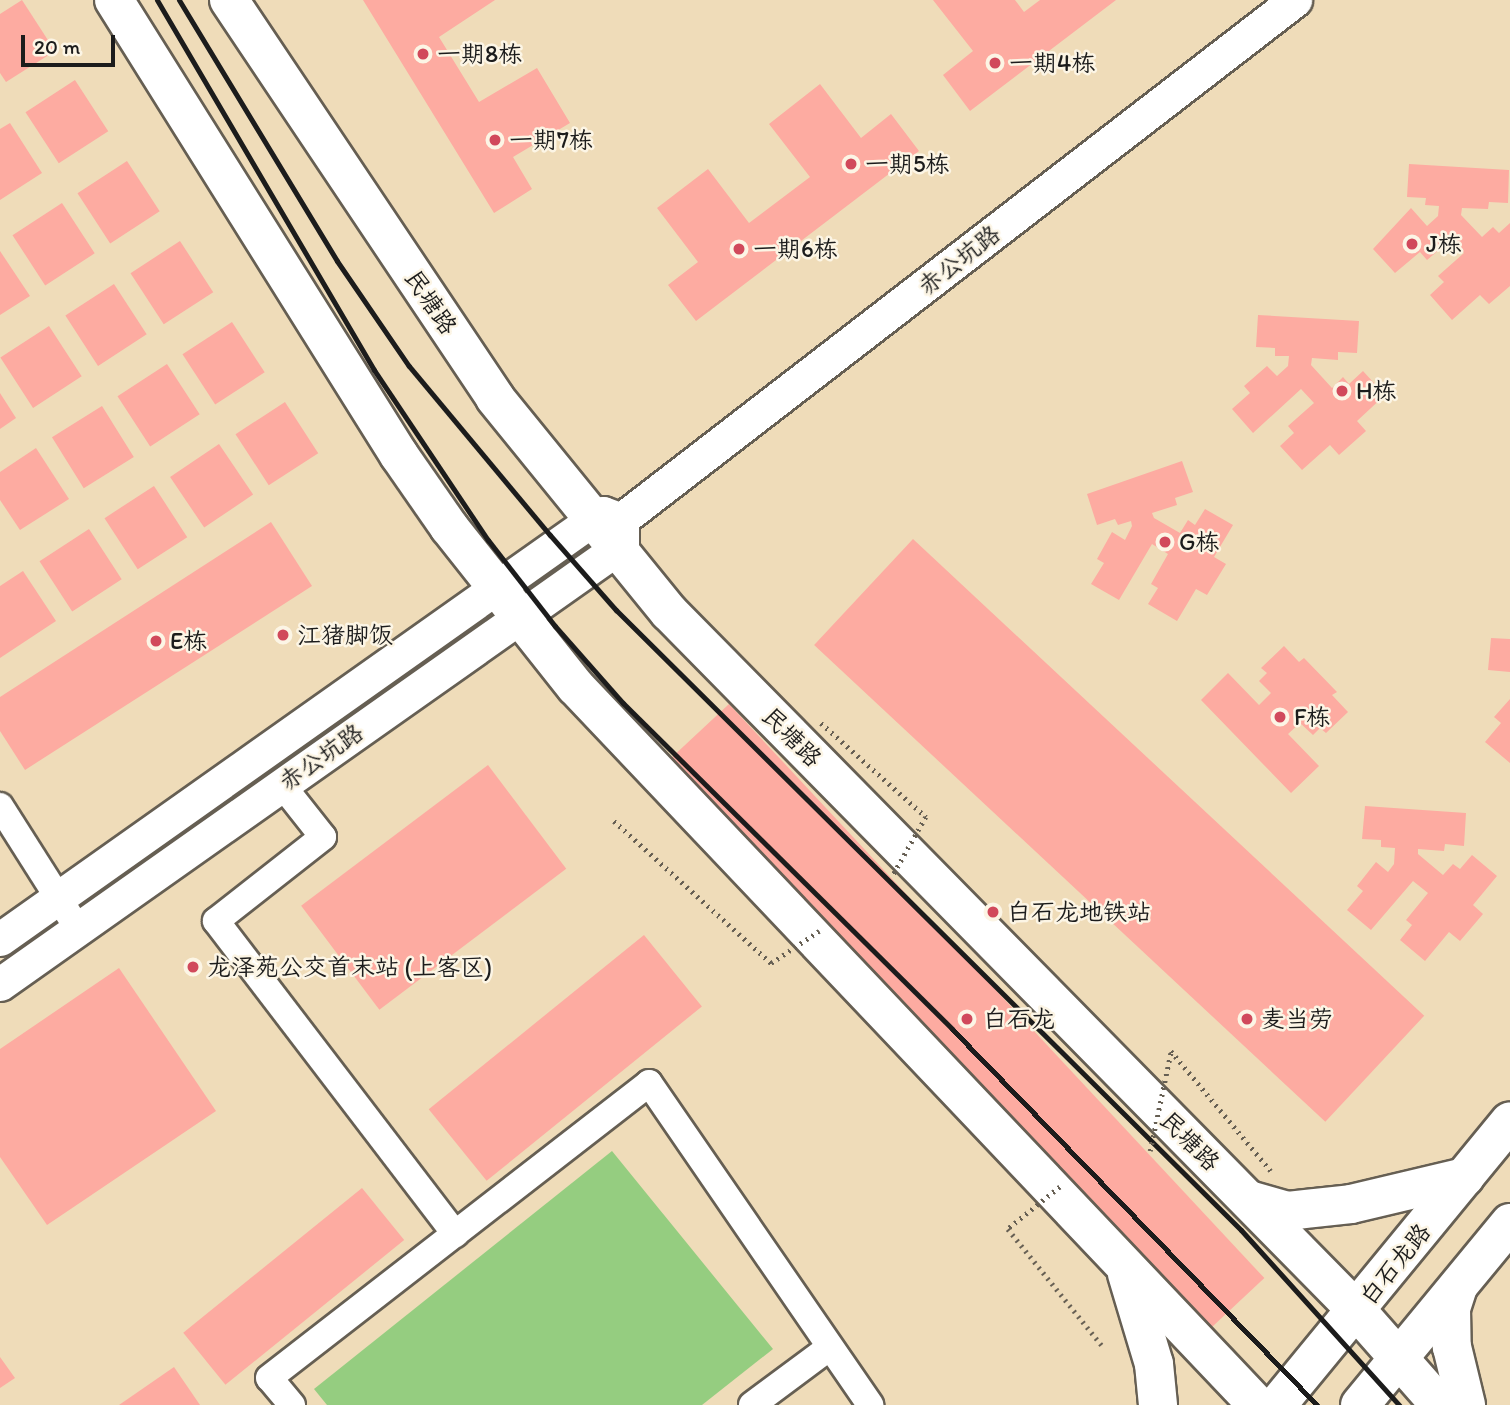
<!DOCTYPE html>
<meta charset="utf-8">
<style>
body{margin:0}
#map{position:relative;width:1510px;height:1405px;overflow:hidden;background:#efdcb9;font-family:Itim,"LXGW WenKai TC",sans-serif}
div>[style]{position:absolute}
.green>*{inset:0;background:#95cd80}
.building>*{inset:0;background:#fdaba1;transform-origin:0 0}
.roads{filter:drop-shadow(2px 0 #665f53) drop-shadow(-2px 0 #665f53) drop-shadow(0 2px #665f53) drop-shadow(0 -2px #665f53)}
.minor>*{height:26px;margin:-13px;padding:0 13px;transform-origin:13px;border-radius:13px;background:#fff}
.tertiary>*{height:33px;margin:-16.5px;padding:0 16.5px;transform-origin:16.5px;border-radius:16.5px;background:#fff}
.secondary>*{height:38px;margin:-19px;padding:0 19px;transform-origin:19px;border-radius:19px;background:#fff}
.rail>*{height:5px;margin:-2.5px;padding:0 2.5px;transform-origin:2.5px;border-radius:2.5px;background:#1c1c1c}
.path-bridge>*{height:4.5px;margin-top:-2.25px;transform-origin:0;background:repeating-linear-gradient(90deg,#665f53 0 2px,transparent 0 7px)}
.dots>*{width:19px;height:19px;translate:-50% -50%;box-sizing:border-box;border:4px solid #fcf5e5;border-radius:50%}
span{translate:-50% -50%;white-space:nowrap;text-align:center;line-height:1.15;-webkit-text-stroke:5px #fcf5e5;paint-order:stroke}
.poi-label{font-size:24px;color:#1c1c1c}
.left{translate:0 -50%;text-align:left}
.street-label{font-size:24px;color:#1c1c1c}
.scale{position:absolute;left:21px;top:35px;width:94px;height:32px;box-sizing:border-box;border:4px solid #1c1c1c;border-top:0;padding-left:9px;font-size:21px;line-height:24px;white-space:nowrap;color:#1c1c1c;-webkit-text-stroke:5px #fcf5e5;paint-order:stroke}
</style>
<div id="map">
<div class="green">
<i style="clip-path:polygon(612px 1151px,773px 1349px,702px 1405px,327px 1405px,314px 1389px)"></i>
</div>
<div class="building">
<i style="clip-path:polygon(22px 0,55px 51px,6px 82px,0 73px,0 14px)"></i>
<i style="clip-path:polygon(363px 0,495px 0,439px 37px,479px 102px,537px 68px,570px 123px,513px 157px,532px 189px,494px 213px)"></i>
<i style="clip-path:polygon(933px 0,1015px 0,1024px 12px,1040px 0,1116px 0,970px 111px,943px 75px,973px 51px)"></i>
<i style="left:75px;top:80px;width:61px;height:59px;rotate:57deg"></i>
<i style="clip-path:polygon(820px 84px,861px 138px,891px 114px,919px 151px,696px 321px,668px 285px,698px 262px,657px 208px,708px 169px,749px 223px,810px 177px,769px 124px)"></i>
<i style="clip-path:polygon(10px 123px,42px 173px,0 200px,0 129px)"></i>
<i style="left:127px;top:161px;width:60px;height:59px;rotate:57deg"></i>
<i style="clip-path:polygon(1409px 164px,1509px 170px,1508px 203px,1489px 202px,1488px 209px,1462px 208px,1461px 215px,1482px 237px,1493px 227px,1499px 233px,1510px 223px,1510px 286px,1489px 304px,1480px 295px,1452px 320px,1430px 295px,1444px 282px,1438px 276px,1464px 253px,1452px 239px,1427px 260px,1420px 252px,1395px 273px,1373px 249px,1411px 208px,1427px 226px,1438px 216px,1439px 206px,1425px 205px,1426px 198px,1407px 197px)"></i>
<i style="left:62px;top:203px;width:60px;height:59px;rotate:57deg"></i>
<i style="left:180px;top:241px;width:61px;height:59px;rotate:57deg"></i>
<i style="clip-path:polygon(0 251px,30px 296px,0 315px)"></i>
<i style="left:114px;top:284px;width:60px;height:58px;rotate:57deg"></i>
<i style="clip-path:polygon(1258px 315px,1359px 321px,1357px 353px,1338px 352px,1338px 360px,1312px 358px,1311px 365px,1332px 388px,1343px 377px,1349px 384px,1363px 371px,1385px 395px,1357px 421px,1366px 431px,1339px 455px,1330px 445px,1302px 470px,1280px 446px,1294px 433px,1288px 426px,1314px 403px,1301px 389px,1253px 433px,1232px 409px,1250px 393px,1244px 386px,1267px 366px,1277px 376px,1288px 366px,1289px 356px,1275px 356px,1275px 348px,1256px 347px)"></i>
<i style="left:232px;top:322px;width:60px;height:59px;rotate:57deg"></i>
<i style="left:49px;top:326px;width:60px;height:58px;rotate:57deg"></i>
<i style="left:167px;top:364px;width:60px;height:59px;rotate:57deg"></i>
<i style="clip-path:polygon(0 393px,16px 418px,0 429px)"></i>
<i style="left:285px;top:402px;width:61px;height:59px;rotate:57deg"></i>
<i style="left:102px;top:406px;width:60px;height:59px;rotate:58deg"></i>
<i style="left:219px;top:444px;width:61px;height:59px;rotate:56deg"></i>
<i style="clip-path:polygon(36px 448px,69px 499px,20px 530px,0 500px,0 472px)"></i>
<i style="clip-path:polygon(1182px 461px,1193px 492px,1175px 498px,1177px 505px,1152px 513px,1154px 518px,1180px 533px,1188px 520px,1195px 525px,1205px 509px,1233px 525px,1214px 557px,1226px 564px,1207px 595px,1196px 589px,1177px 621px,1148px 604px,1158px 588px,1151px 584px,1168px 554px,1152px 544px,1119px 600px,1091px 584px,1104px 563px,1097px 559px,1112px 532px,1125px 540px,1132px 526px,1131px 521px,1118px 525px,1115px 519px,1097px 525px,1087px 494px)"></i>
<i style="left:154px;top:486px;width:61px;height:59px;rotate:57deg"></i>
<i style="clip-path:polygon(271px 522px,312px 586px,25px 770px,0 731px,0 697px)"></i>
<i style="left:89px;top:529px;width:60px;height:59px;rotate:57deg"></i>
<i style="left:913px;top:539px;width:699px;height:145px;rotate:43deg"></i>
<i style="clip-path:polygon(23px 571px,56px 621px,0 658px,0 586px)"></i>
<i style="clip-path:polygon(1491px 638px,1510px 639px,1510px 672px,1488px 670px)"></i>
<i style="clip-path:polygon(1284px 646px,1299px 662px,1304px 658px,1337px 692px,1332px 695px,1348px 712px,1326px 733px,1320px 728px,1313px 735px,1300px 723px,1288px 734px,1319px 766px,1291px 793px,1201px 700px,1228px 673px,1259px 705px,1271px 693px,1259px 681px,1267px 673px,1261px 668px)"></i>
<i style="clip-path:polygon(1510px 699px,1510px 763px,1485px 742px,1501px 723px,1494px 717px)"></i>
<i style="left:729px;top:704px;width:785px;height:91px;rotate:47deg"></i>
<i style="left:488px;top:765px;width:130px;height:234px;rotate:53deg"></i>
<i style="clip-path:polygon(1365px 806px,1466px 813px,1464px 846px,1445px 844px,1444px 851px,1418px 849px,1418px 854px,1443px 875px,1453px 864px,1460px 869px,1472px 855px,1497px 876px,1473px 905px,1483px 914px,1460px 941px,1449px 932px,1425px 961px,1400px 940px,1412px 925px,1406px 920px,1428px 893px,1413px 881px,1371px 930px,1347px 910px,1363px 891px,1357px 886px,1376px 862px,1388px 872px,1394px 864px,1395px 848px,1381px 847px,1381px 840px,1362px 839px)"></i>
<i style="left:644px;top:935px;width:92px;height:277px;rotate:51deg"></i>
<i style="clip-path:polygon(119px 968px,216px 1111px,47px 1225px,0 1157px,0 1049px)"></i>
<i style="left:362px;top:1188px;width:67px;height:230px;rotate:51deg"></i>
<i style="clip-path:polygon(0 1357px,15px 1378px,0 1388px)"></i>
<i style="clip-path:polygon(174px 1367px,200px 1405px,119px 1405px)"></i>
</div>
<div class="roads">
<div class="minor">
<i style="left:282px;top:785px;width:66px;rotate:51.7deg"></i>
<i style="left:323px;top:837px;width:136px;rotate:141.9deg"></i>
<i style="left:216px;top:921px;width:394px;rotate:52.6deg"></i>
<i style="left:0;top:806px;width:146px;rotate:57.6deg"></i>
<i style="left:292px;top:1405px;width:35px;rotate:-130deg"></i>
<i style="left:269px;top:1378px;width:481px;rotate:-37.8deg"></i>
<i style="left:649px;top:1083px;width:391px;rotate:55.5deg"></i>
<i style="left:752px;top:1405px;width:97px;rotate:-36.6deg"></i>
</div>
<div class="tertiary">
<i style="left:622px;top:519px;width:850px;rotate:-37.64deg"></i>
<i style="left:0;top:939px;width:725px;rotate:-35.29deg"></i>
<i style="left:592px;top:520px;width:13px;rotate:-32deg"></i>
<i style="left:603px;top:513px;width:15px;rotate:20deg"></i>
<i style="left:0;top:984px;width:761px;rotate:-35.21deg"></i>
<i style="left:622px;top:545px;width:20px;rotate:-90deg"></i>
</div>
<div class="secondary">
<i style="left:114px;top:0;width:537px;rotate:57.94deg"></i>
<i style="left:399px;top:455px;width:88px;rotate:55.2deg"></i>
<i style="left:449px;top:527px;width:204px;rotate:51.6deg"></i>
<i style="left:576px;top:687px;width:990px;rotate:46.51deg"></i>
<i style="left:229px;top:0;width:479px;rotate:56.2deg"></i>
<i style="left:495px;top:398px;width:276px;rotate:50.9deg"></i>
<i style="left:669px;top:612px;width:981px;rotate:45.45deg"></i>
<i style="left:1357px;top:1311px;width:125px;rotate:48.6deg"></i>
<i style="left:1249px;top:1200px;width:41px;rotate:15.8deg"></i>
<i style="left:1288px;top:1211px;width:63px;rotate:-6.3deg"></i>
<i style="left:1351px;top:1204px;width:117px;rotate:-13.3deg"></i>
<i style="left:1127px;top:1274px;width:94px;rotate:73.3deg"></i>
<i style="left:1154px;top:1364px;width:41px;rotate:84.4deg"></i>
<i style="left:1458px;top:1287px;width:22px;rotate:108deg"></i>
<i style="left:1451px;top:1308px;width:39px;rotate:89deg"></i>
<i style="left:1452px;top:1347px;width:60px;rotate:76.4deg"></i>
<i style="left:1277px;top:1405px;width:367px;rotate:-50.6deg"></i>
<i style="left:1360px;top:1405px;width:236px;rotate:-50.5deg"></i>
</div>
</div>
<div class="rail">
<i style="left:157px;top:0;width:429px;rotate:59.6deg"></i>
<i style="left:374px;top:370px;width:205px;rotate:56.2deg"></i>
<i style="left:488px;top:540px;width:109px;rotate:52.1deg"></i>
<i style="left:555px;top:626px;width:103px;rotate:48.6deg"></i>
<i style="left:623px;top:703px;width:463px;rotate:44.7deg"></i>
<i style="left:952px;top:1029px;width:524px;rotate:45.85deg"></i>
<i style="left:179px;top:0;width:305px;rotate:58.8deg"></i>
<i style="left:337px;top:261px;width:127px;rotate:55.6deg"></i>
<i style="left:409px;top:366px;width:220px;rotate:50.2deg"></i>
<i style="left:550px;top:535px;width:100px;rotate:48.7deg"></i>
<i style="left:616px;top:610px;width:880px;rotate:44.77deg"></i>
<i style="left:1241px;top:1230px;width:236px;rotate:47.9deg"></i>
</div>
<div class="path-bridge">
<i style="left:821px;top:723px;width:141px;rotate:41.8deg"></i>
<i style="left:926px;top:817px;width:69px;rotate:119.5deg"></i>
<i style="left:614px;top:821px;width:212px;rotate:42.1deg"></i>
<i style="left:771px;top:963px;width:58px;rotate:-33.7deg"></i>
<i style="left:1150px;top:1151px;width:102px;rotate:-78.1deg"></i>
<i style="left:1171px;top:1051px;width:156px;rotate:50.2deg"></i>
<i style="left:1060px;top:1187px;width:67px;rotate:141.1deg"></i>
<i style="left:1008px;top:1229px;width:154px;rotate:51.1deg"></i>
</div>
<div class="dots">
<i style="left:423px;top:54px;background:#d1495b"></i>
<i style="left:995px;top:63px;background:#d1495b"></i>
<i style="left:495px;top:140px;background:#d1495b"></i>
<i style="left:851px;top:164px;background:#d1495b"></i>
<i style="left:1412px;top:244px;background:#d1495b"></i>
<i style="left:739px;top:249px;background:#d1495b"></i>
<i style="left:1342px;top:391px;background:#d1495b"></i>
<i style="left:1165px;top:542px;background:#d1495b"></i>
<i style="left:283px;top:635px;background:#d1495b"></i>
<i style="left:156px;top:641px;background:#d1495b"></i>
<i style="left:1280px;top:717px;background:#d1495b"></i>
<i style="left:993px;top:912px;background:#d1495b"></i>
<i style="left:193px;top:967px;background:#d1495b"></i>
<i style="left:967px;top:1019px;background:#d1495b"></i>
<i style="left:1247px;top:1019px;background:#d1495b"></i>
</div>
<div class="poi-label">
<span class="left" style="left:437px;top:54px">一期8栋</span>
<span class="left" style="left:1009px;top:63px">一期4栋</span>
<span class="left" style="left:509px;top:140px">一期7栋</span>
<span class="left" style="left:865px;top:164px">一期5栋</span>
<span class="left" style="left:1426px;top:244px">J栋</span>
<span class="left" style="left:753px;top:249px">一期6栋</span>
<span class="left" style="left:1356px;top:391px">H栋</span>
<span class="left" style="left:1179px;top:542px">G栋</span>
<span class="left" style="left:297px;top:635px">江猪脚饭</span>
<span class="left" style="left:170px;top:641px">E栋</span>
<span class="left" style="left:1294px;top:717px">F栋</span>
<span class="left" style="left:1007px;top:912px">白石龙地铁站</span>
<span class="left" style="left:207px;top:967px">龙泽苑公交首末站 (上客区)</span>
<span class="left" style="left:983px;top:1019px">白石龙</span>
<span class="left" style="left:1261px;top:1019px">麦当劳</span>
</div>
<div class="street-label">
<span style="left:959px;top:260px;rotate:-38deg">赤公坑路</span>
<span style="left:431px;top:302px;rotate:56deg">民塘路</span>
<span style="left:792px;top:737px;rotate:45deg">民塘路</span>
<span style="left:321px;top:757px;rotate:-35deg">赤公坑路</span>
<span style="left:1190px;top:1141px;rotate:45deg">民塘路</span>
<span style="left:1395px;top:1264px;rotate:-51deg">白石龙路</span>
</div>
<div class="scale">20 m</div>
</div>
